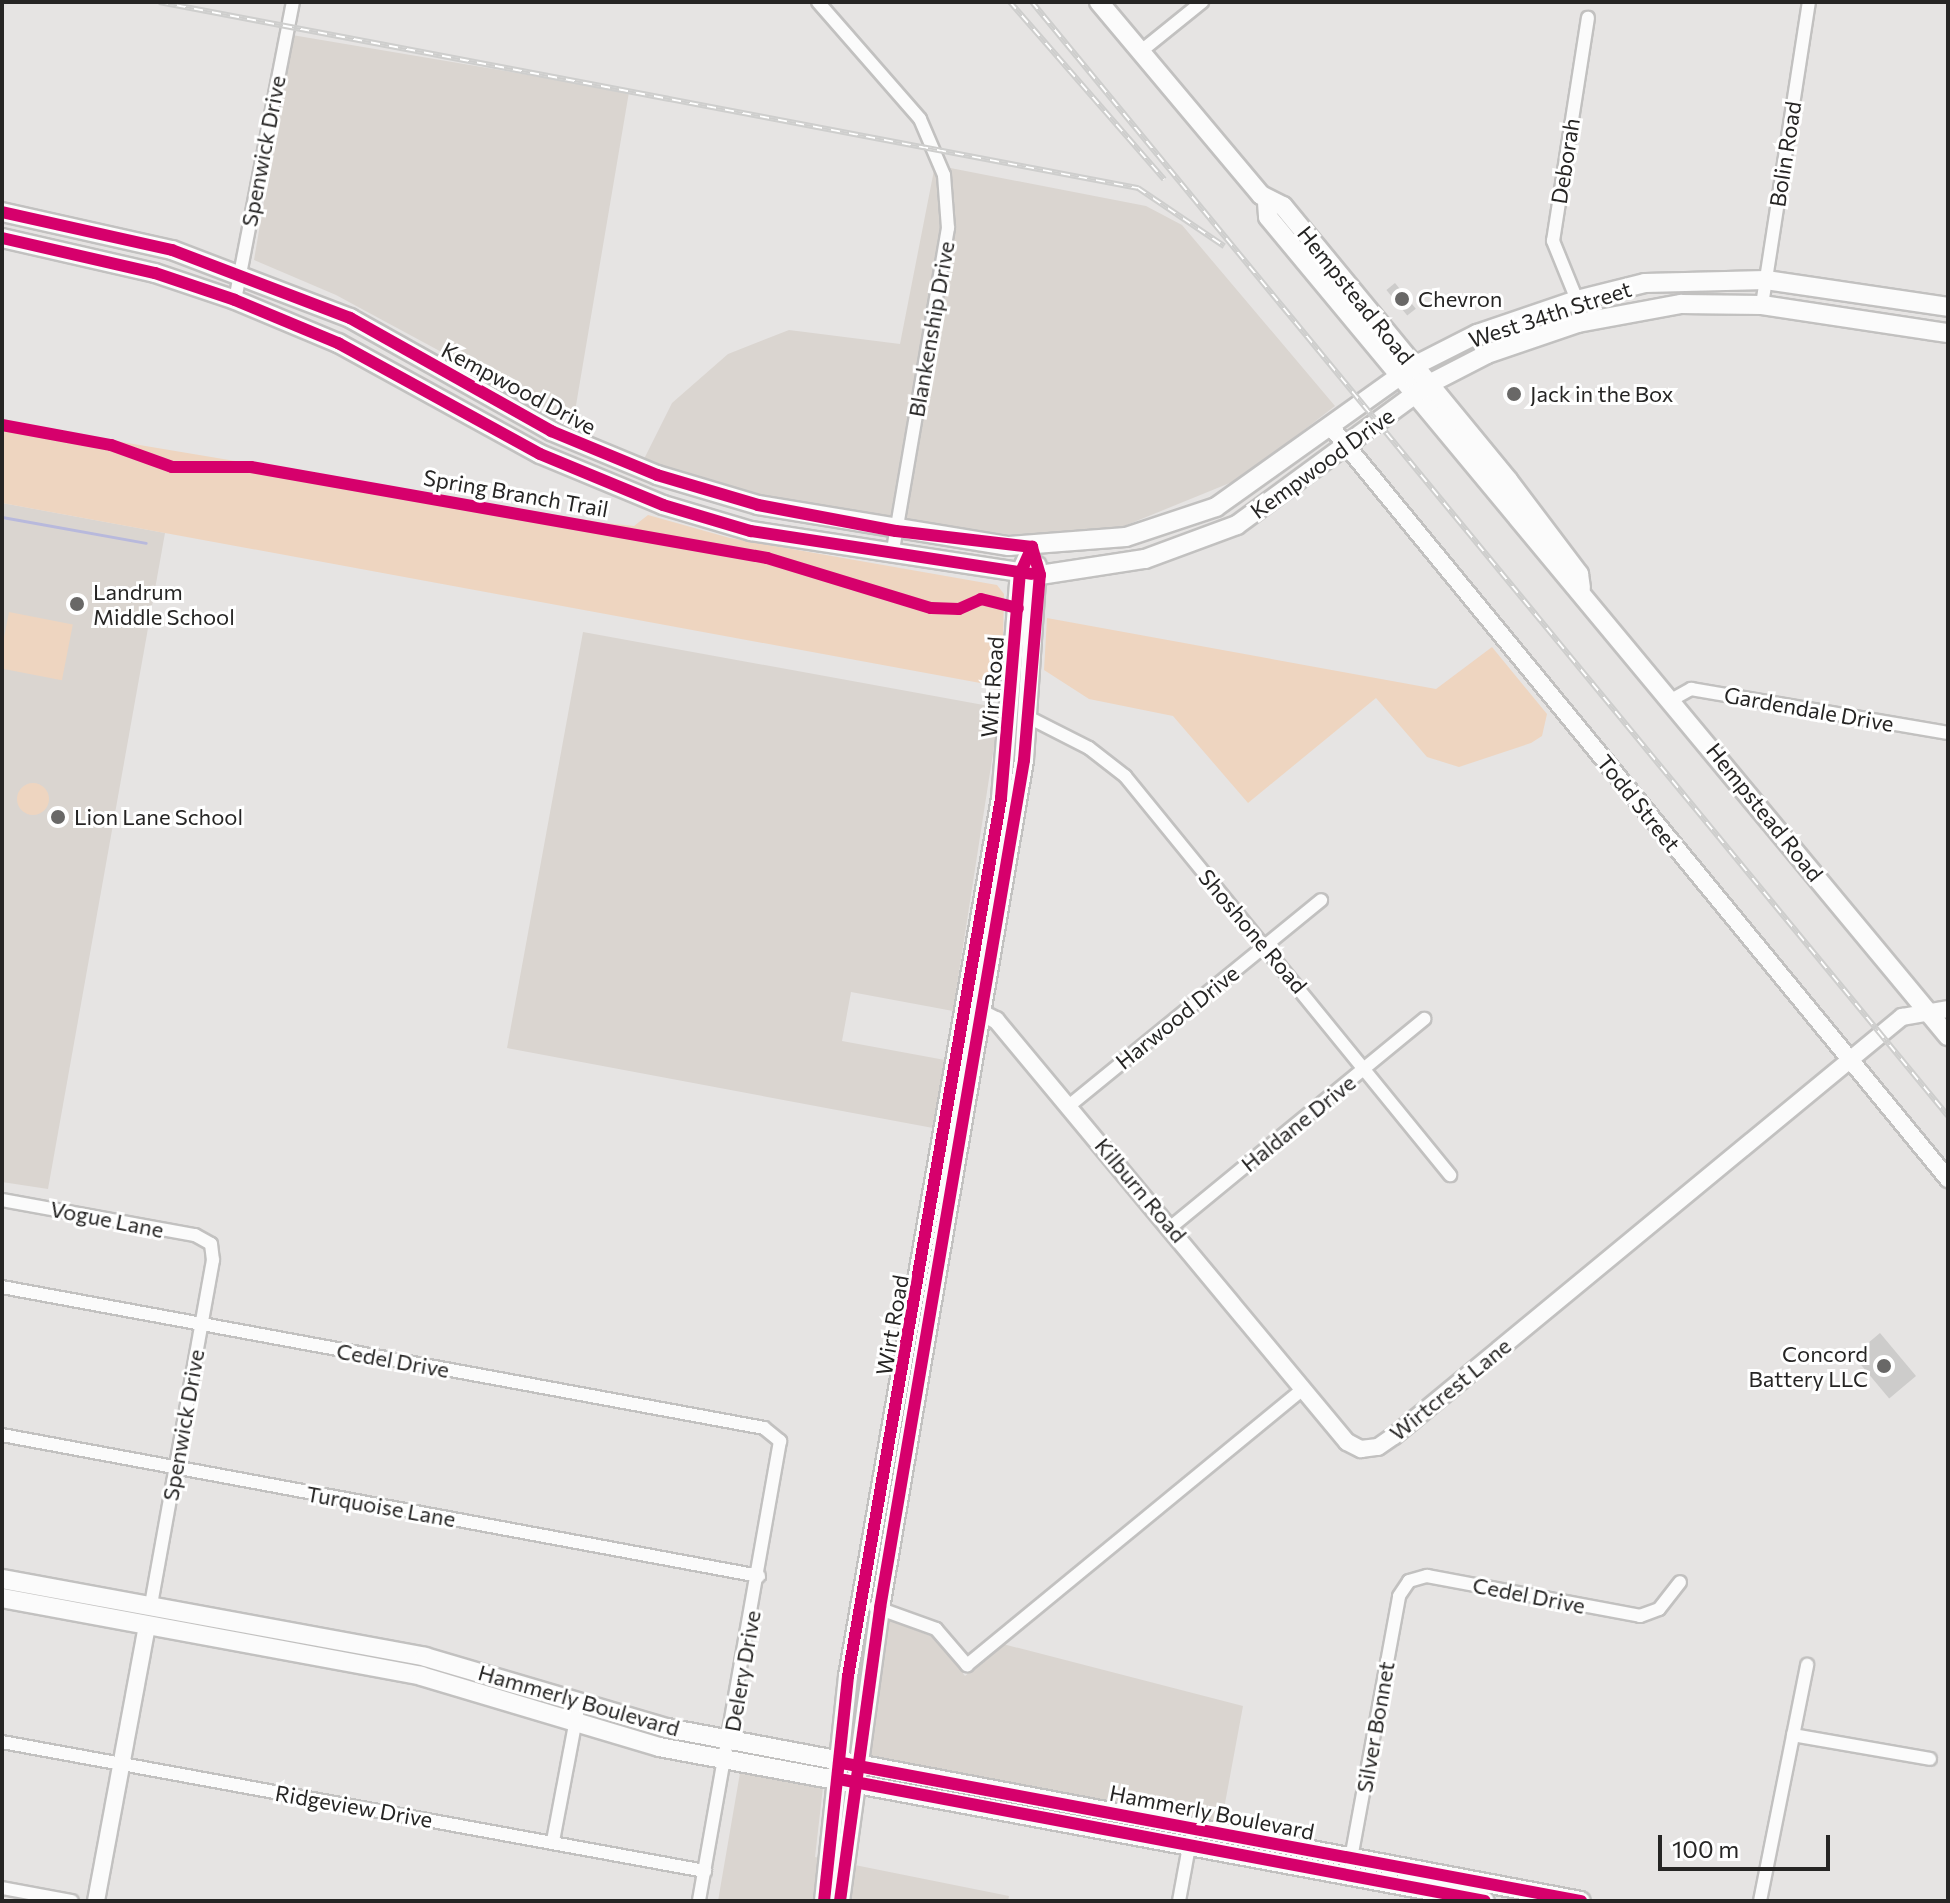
<!DOCTYPE html>
<style>
body{margin:0}
#map{position:relative;width:1950px;height:1903px;overflow:hidden;background:#e6e4e3;font-family:Commissioner,sans-serif}
div>[style]{position:absolute}
.built>*{inset:0;background:#dad5d0}
.green>*{inset:0;background:#eed5c0;transform-origin:0 0}
.round{border-radius:50%}
.stream>*{height:3px;margin:-1.5px;padding:0 1.5px;transform-origin:1.5px;border-radius:1.5px;background:#b8b9dc}
.building>*{inset:0;background:#cdcccb;transform-origin:0 0}
.roads{filter:drop-shadow(2px 0 #c2c1c0) drop-shadow(-2px 0 #c2c1c0) drop-shadow(0 2px #c2c1c0) drop-shadow(0 -2px #c2c1c0)}
.minor>*{height:12px;margin:-6px;padding:0 6px;transform-origin:6px;border-radius:6px;background:#fbfbfb}
.tertiary>*{height:16px;margin:-8px;padding:0 8px;transform-origin:8px;border-radius:8px;background:#fbfbfb}
.secondary>*{height:18px;margin:-9px;padding:0 9px;transform-origin:9px;border-radius:9px;background:#fbfbfb}
.rail>*{height:6px;margin-top:-3px;transform-origin:0;background:repeating-linear-gradient(90deg,#fff 0 9px,#cececd 0 18px);box-sizing:border-box;border-block:2px solid #cececd}
.cycleway>*{height:12px;margin:-6px;padding:0 6px;transform-origin:6px;border-radius:6px;background:#d6006c}
.dots>*{width:22px;height:22px;translate:-50% -50%;box-sizing:border-box;border:4px solid #fff;border-radius:50%}
span{translate:-50% -50%;white-space:nowrap;text-align:center;line-height:1.15;-webkit-text-stroke:6px #fff;paint-order:stroke}
.street-label{font-size:22px;color:#262524}
.poi-label{font-size:22px;color:#262524}
.left{translate:0 -50%;text-align:left}
.right{translate:-100% -50%;text-align:right}
.frame{position:absolute;inset:0;border:4px solid #262524;pointer-events:none}
.scale{position:absolute;left:1658px;top:1835px;width:172px;height:36px;box-sizing:border-box;border:4px solid #262524;border-top:0;padding-left:10px;font-size:24px;line-height:28px;white-space:nowrap;color:#262524;-webkit-text-stroke:6px #fff;paint-order:stroke}
</style>
<div id="map">
<div class="built">
<i style="clip-path:polygon(292px 35px,629px 92px,573px 423px,336px 295px,254px 260px)"></i>
<i style="clip-path:polygon(935px 165px,1146px 206px,1182px 225px,1335px 406px,1242px 478px,1107px 533px,1028px 537px,858px 514px,757px 494px,643px 461px,672px 403px,728px 354px,789px 330px,900px 344px)"></i>
<i style="clip-path:polygon(2px 503px,165px 533px,48px 1189px,2px 1182px)"></i>
<i style="clip-path:polygon(583px 632px,1000px 708px,953px 1011px,851px 992px,842px 1041px,945px 1060px,933px 1128px,507px 1048px)"></i>
<i style="clip-path:polygon(889px 1620px,938px 1639px,965px 1676px,1003px 1644px,1243px 1706px,1221px 1825px,870px 1756px)"></i>
<i style="clip-path:polygon(740px 1773px,823px 1787px,815px 1857px,1009px 1896px,1008px 1901px,718px 1901px)"></i>
</div>
<div class="green">
<i style="clip-path:polygon(2px 422px,605px 523px,634px 526px,648px 515px,730px 538px,997px 585px,1004px 594px,1002px 687px,2px 503px)"></i>
<i style="left:9px;top:612px;width:65px;height:57px;rotate:11deg"></i>
<i style="clip-path:polygon(1047px 618px,1436px 689px,1492px 647px,1547px 714px,1542px 736px,1531px 743px,1459px 767px,1427px 757px,1376px 698px,1248px 803px,1173px 716px,1089px 699px,1044px 670px)"></i>
<i class="round" style="left:17px;top:783px;width:32px;height:32px"></i>
</div>
<div class="stream">
<i style="left:2px;top:517px;width:146px;rotate:10.2deg"></i>
</div>
<div class="building">
<i style="left:1395px;top:283px;width:33px;height:11px;rotate:51deg"></i>
<i style="left:1880px;top:1333px;width:56px;height:35px;rotate:50deg"></i>
</div>
<div class="roads">
<div class="minor">
<i style="left:818px;top:2px;width:155px;rotate:48.9deg"></i>
<i style="left:920px;top:119px;width:61px;rotate:66.8deg"></i>
<i style="left:944px;top:175px;width:53px;rotate:85.7deg"></i>
<i style="left:948px;top:228px;width:331px;rotate:99.7deg"></i>
<i style="left:1140px;top:52px;width:80px;rotate:-38.9deg"></i>
<i style="left:235px;top:300px;width:304px;rotate:-79deg"></i>
<i style="left:1577px;top:300px;width:64px;rotate:-112.1deg"></i>
<i style="left:1553px;top:241px;width:226px;rotate:-81.1deg"></i>
<i style="left:1762px;top:305px;width:307px;rotate:-81.2deg"></i>
<i style="left:1673px;top:699px;width:21px;rotate:-29deg"></i>
<i style="left:1691px;top:689px;width:261px;rotate:9.7deg"></i>
<i style="left:1030px;top:718px;width:66px;rotate:27deg"></i>
<i style="left:1089px;top:748px;width:46px;rotate:37.9deg"></i>
<i style="left:1125px;top:776px;width:515px;rotate:50.84deg"></i>
<i style="left:1070px;top:1105px;width:324px;rotate:-39.2deg"></i>
<i style="left:2px;top:1200px;width:196px;rotate:10.3deg"></i>
<i style="left:195px;top:1235px;width:18px;rotate:29deg"></i>
<i style="left:211px;top:1244px;width:16px;rotate:83deg"></i>
<i style="left:213px;top:1260px;width:351px;rotate:100.2deg"></i>
<i style="left:1171px;top:1227px;width:328px;rotate:-39.4deg"></i>
<i style="left:2px;top:1287px;width:775px;rotate:10.48deg"></i>
<i style="left:764px;top:1428px;width:21px;rotate:39deg"></i>
<i style="left:780px;top:1441px;width:467px;rotate:100deg"></i>
<i style="left:2px;top:1435px;width:770px;rotate:10.55deg"></i>
<i style="left:875px;top:1607px;width:65px;rotate:19.8deg"></i>
<i style="left:936px;top:1629px;width:48px;rotate:49.3deg"></i>
<i style="left:967px;top:1665px;width:436px;rotate:-39.4deg"></i>
<i style="left:1793px;top:1735px;width:139px;rotate:9.9deg"></i>
<i style="left:2px;top:1742px;width:715px;rotate:10.4deg"></i>
<i style="left:553px;top:1841px;width:140px;rotate:-79.3deg"></i>
<i style="left:1350px;top:1864px;width:272px;rotate:-79.6deg"></i>
<i style="left:1399px;top:1596px;width:18px;rotate:-56deg"></i>
<i style="left:1409px;top:1581px;width:19px;rotate:-16deg"></i>
<i style="left:1427px;top:1576px;width:217px;rotate:10.6deg"></i>
<i style="left:1640px;top:1616px;width:20px;rotate:-20deg"></i>
<i style="left:1659px;top:1609px;width:34px;rotate:-52deg"></i>
<i style="left:2px;top:1888px;width:71px;rotate:10.5deg"></i>
<i style="left:1179px;top:1901px;width:61px;rotate:-79.6deg"></i>
<i style="left:1760px;top:1901px;width:241px;rotate:-78.7deg"></i>
</div>
<div class="tertiary">
<i style="left:1331px;top:427px;width:973px;rotate:50.63deg"></i>
<i style="left:972px;top:1008px;width:27px;rotate:27deg"></i>
<i style="left:996px;top:1020px;width:549px;rotate:50.25deg"></i>
<i style="left:1347px;top:1442px;width:16px;rotate:27deg"></i>
<i style="left:1361px;top:1449px;width:17px;rotate:-7deg"></i>
<i style="left:1378px;top:1447px;width:19px;rotate:-35deg"></i>
<i style="left:1394px;top:1436px;width:659px;rotate:-39.52deg"></i>
<i style="left:1902px;top:1017px;width:47px;rotate:-9.9deg"></i>
<i style="left:96px;top:1901px;width:280px;rotate:-79.5deg"></i>
</div>
<div class="secondary">
<i style="left:1099px;top:2px;width:252px;rotate:50deg"></i>
<i style="left:1261px;top:195px;width:25px;rotate:27deg"></i>
<i style="left:1283px;top:206px;width:355px;rotate:50.6deg"></i>
<i style="left:1508px;top:480px;width:118px;rotate:52.9deg"></i>
<i style="left:1579px;top:574px;width:14px;rotate:82deg"></i>
<i style="left:1267px;top:202px;width:15px;rotate:86deg"></i>
<i style="left:1268px;top:217px;width:1065px;rotate:50.3deg"></i>
<i style="left:2px;top:212px;width:174px;rotate:12.6deg"></i>
<i style="left:172px;top:250px;width:191px;rotate:20.9deg"></i>
<i style="left:350px;top:318px;width:231px;rotate:29.3deg"></i>
<i style="left:551px;top:431px;width:115px;rotate:22.5deg"></i>
<i style="left:657px;top:475px;width:105px;rotate:16.5deg"></i>
<i style="left:758px;top:505px;width:254px;rotate:9.3deg"></i>
<i style="left:1009px;top:546px;width:117px;rotate:-4.4deg"></i>
<i style="left:1126px;top:537px;width:95px;rotate:-18.4deg"></i>
<i style="left:1216px;top:507px;width:243px;rotate:-35.5deg"></i>
<i style="left:1414px;top:366px;width:71px;rotate:-26.9deg"></i>
<i style="left:1477px;top:334px;width:106px;rotate:-18.8deg"></i>
<i style="left:1577px;top:300px;width:70px;rotate:-14deg"></i>
<i style="left:1645px;top:283px;width:121px;rotate:-1.4deg"></i>
<i style="left:1766px;top:280px;width:184px;rotate:8.4deg"></i>
<i style="left:2px;top:238px;width:157px;rotate:12.9deg"></i>
<i style="left:155px;top:273px;width:84px;rotate:18.6deg"></i>
<i style="left:235px;top:300px;width:112px;rotate:22.7deg"></i>
<i style="left:338px;top:343px;width:230px;rotate:28.8deg"></i>
<i style="left:540px;top:454px;width:133px;rotate:22.5deg"></i>
<i style="left:663px;top:505px;width:92px;rotate:16.5deg"></i>
<i style="left:751px;top:531px;width:292px;rotate:8.7deg"></i>
<i style="left:1040px;top:575px;width:106px;rotate:-8.7deg"></i>
<i style="left:1145px;top:559px;width:98px;rotate:-20.3deg"></i>
<i style="left:1237px;top:525px;width:238px;rotate:-36.3deg"></i>
<i style="left:1429px;top:384px;width:65px;rotate:-27.3deg"></i>
<i style="left:1487px;top:354px;width:96px;rotate:-18.8deg"></i>
<i style="left:1578px;top:323px;width:105px;rotate:-10.5deg"></i>
<i style="left:1681px;top:304px;width:81px;rotate:0.7deg"></i>
<i style="left:1762px;top:305px;width:188px;rotate:8.6deg"></i>
<i style="left:2px;top:1579px;width:430px;rotate:10.4deg"></i>
<i style="left:425px;top:1657px;width:252px;rotate:16.4deg"></i>
<i style="left:667px;top:1728px;width:930px;rotate:10.72deg"></i>
<i style="left:2px;top:1598px;width:426px;rotate:10.5deg"></i>
<i style="left:421px;top:1676px;width:248px;rotate:16.6deg"></i>
<i style="left:659px;top:1747px;width:840px;rotate:10.56deg"></i>
<i style="left:824px;top:1901px;width:226px;rotate:-83.9deg"></i>
<i style="left:848px;top:1676px;width:891px;rotate:-80.11deg"></i>
<i style="left:1001px;top:798px;width:225px;rotate:-85.2deg"></i>
<i style="left:1020px;top:574px;width:30px;rotate:-66deg"></i>
<i style="left:840px;top:1901px;width:296px;rotate:-82.2deg"></i>
<i style="left:880px;top:1608px;width:860px;rotate:-80.36deg"></i>
<i style="left:1024px;top:760px;width:195px;rotate:-86.2deg"></i>
</div>
</div>
<div class="rail">
<i style="left:159px;top:2px;width:997px;rotate:10.76deg"></i>
<i style="left:1138px;top:188px;width:104px;rotate:34deg"></i>
<i style="left:1010px;top:2px;width:235px;rotate:49deg"></i>
<i style="left:1032px;top:2px;width:1442px;rotate:50.57deg"></i>
</div>
<div class="cycleway">
<i style="left:2px;top:212px;width:174px;rotate:12.6deg"></i>
<i style="left:172px;top:250px;width:191px;rotate:20.9deg"></i>
<i style="left:350px;top:318px;width:231px;rotate:29.3deg"></i>
<i style="left:551px;top:431px;width:115px;rotate:22.5deg"></i>
<i style="left:657px;top:475px;width:105px;rotate:16.5deg"></i>
<i style="left:758px;top:505px;width:140px;rotate:10.7deg"></i>
<i style="left:896px;top:531px;width:137px;rotate:6.7deg"></i>
<i style="left:2px;top:238px;width:157px;rotate:12.9deg"></i>
<i style="left:155px;top:273px;width:84px;rotate:18.6deg"></i>
<i style="left:235px;top:300px;width:112px;rotate:22.7deg"></i>
<i style="left:338px;top:343px;width:230px;rotate:28.8deg"></i>
<i style="left:540px;top:454px;width:133px;rotate:22.5deg"></i>
<i style="left:663px;top:505px;width:92px;rotate:16.5deg"></i>
<i style="left:751px;top:531px;width:284px;rotate:8.7deg"></i>
<i style="left:2px;top:425px;width:111px;rotate:10.4deg"></i>
<i style="left:111px;top:445px;width:65px;rotate:19.8deg"></i>
<i style="left:172px;top:467px;width:79px"></i>
<i style="left:251px;top:467px;width:524px;rotate:10deg"></i>
<i style="left:767px;top:558px;width:171px;rotate:17deg"></i>
<i style="left:931px;top:608px;width:28px;rotate:2deg"></i>
<i style="left:959px;top:609px;width:24px;rotate:-24deg"></i>
<i style="left:981px;top:599px;width:38px;rotate:14deg"></i>
<i style="left:842px;top:1763px;width:752px;rotate:10.58deg"></i>
<i style="left:844px;top:1780px;width:652px;rotate:10.69deg"></i>
<i style="left:824px;top:1901px;width:226px;rotate:-83.9deg"></i>
<i style="left:848px;top:1676px;width:891px;rotate:-80.11deg"></i>
<i style="left:1001px;top:798px;width:225px;rotate:-85.2deg"></i>
<i style="left:1020px;top:574px;width:30px;rotate:-66deg"></i>
<i style="left:840px;top:1901px;width:296px;rotate:-82.2deg"></i>
<i style="left:880px;top:1608px;width:860px;rotate:-80.36deg"></i>
<i style="left:1024px;top:760px;width:186px;rotate:-85.1deg"></i>
<i style="left:1040px;top:575px;width:29px;rotate:-106deg"></i>
</div>
<div class="dots">
<i style="left:1402px;top:299px;background:#696867"></i>
<i style="left:1514px;top:394px;background:#696867"></i>
<i style="left:77px;top:604px;background:#696867"></i>
<i style="left:58px;top:817px;background:#696867"></i>
<i style="left:1884px;top:1366px;background:#696867"></i>
</div>
<div class="street-label">
<span style="left:263px;top:151px;rotate:-79deg">Spenwick Drive</span>
<span style="left:1785px;top:154px;rotate:-81deg">Bolin Road</span>
<span style="left:1565px;top:161px;rotate:-81deg">Deborah</span>
<span style="left:1356px;top:295px;rotate:51deg">Hempstead Road</span>
<span style="left:1550px;top:314px;rotate:-18deg">West 34th Street</span>
<span style="left:931px;top:329px;rotate:-80deg">Blankenship Drive</span>
<span style="left:519px;top:388px;rotate:28deg">Kempwood Drive</span>
<span style="left:1322px;top:463px;rotate:-36deg">Kempwood Drive</span>
<span style="left:516px;top:493px;rotate:10deg">Spring Branch Trail</span>
<span style="left:992px;top:687px;rotate:-86deg">Wirt Road</span>
<span style="left:1809px;top:709px;rotate:10deg">Gardendale Drive</span>
<span style="left:1639px;top:803px;rotate:51deg">Todd Street</span>
<span style="left:1765px;top:812px;rotate:51deg">Hempstead Road</span>
<span style="left:1253px;top:931px;rotate:50deg">Shoshone Road</span>
<span style="left:1177px;top:1017px;rotate:-39deg">Harwood Drive</span>
<span style="left:1298px;top:1123px;rotate:-39deg">Haldane Drive</span>
<span style="left:1141px;top:1190px;rotate:50deg">Kilburn Road</span>
<span style="left:107px;top:1219px;rotate:11deg">Vogue Lane</span>
<span style="left:892px;top:1325px;rotate:-80deg">Wirt Road</span>
<span style="left:393px;top:1360px;rotate:10deg">Cedel Drive</span>
<span style="left:1450px;top:1389px;rotate:-39deg">Wirtcrest Lane</span>
<span style="left:183px;top:1425px;rotate:-80deg">Spenwick Drive</span>
<span style="left:381px;top:1506px;rotate:10deg">Turquoise Lane</span>
<span style="left:1529px;top:1595px;rotate:11deg">Cedel Drive</span>
<span style="left:742px;top:1671px;rotate:-80deg">Delery Drive</span>
<span style="left:579px;top:1700px;rotate:16deg">Hammerly Boulevard</span>
<span style="left:1375px;top:1727px;rotate:-80deg">Silver Bonnet</span>
<span style="left:354px;top:1806px;rotate:10deg">Ridgeview Drive</span>
<span style="left:1212px;top:1812px;rotate:11deg">Hammerly Boulevard</span>
</div>
<div class="poi-label">
<span class="left" style="left:1418px;top:299px">Chevron</span>
<span class="left" style="left:1530px;top:394px">Jack in the Box</span>
<span class="left" style="left:93px;top:604px">Landrum<br>Middle School</span>
<span class="left" style="left:74px;top:817px">Lion Lane School</span>
<span class="right" style="left:1868px;top:1366px">Concord<br>Battery LLC</span>
</div>
<div class="frame"></div>
<div class="scale">100 m</div>
</div>
